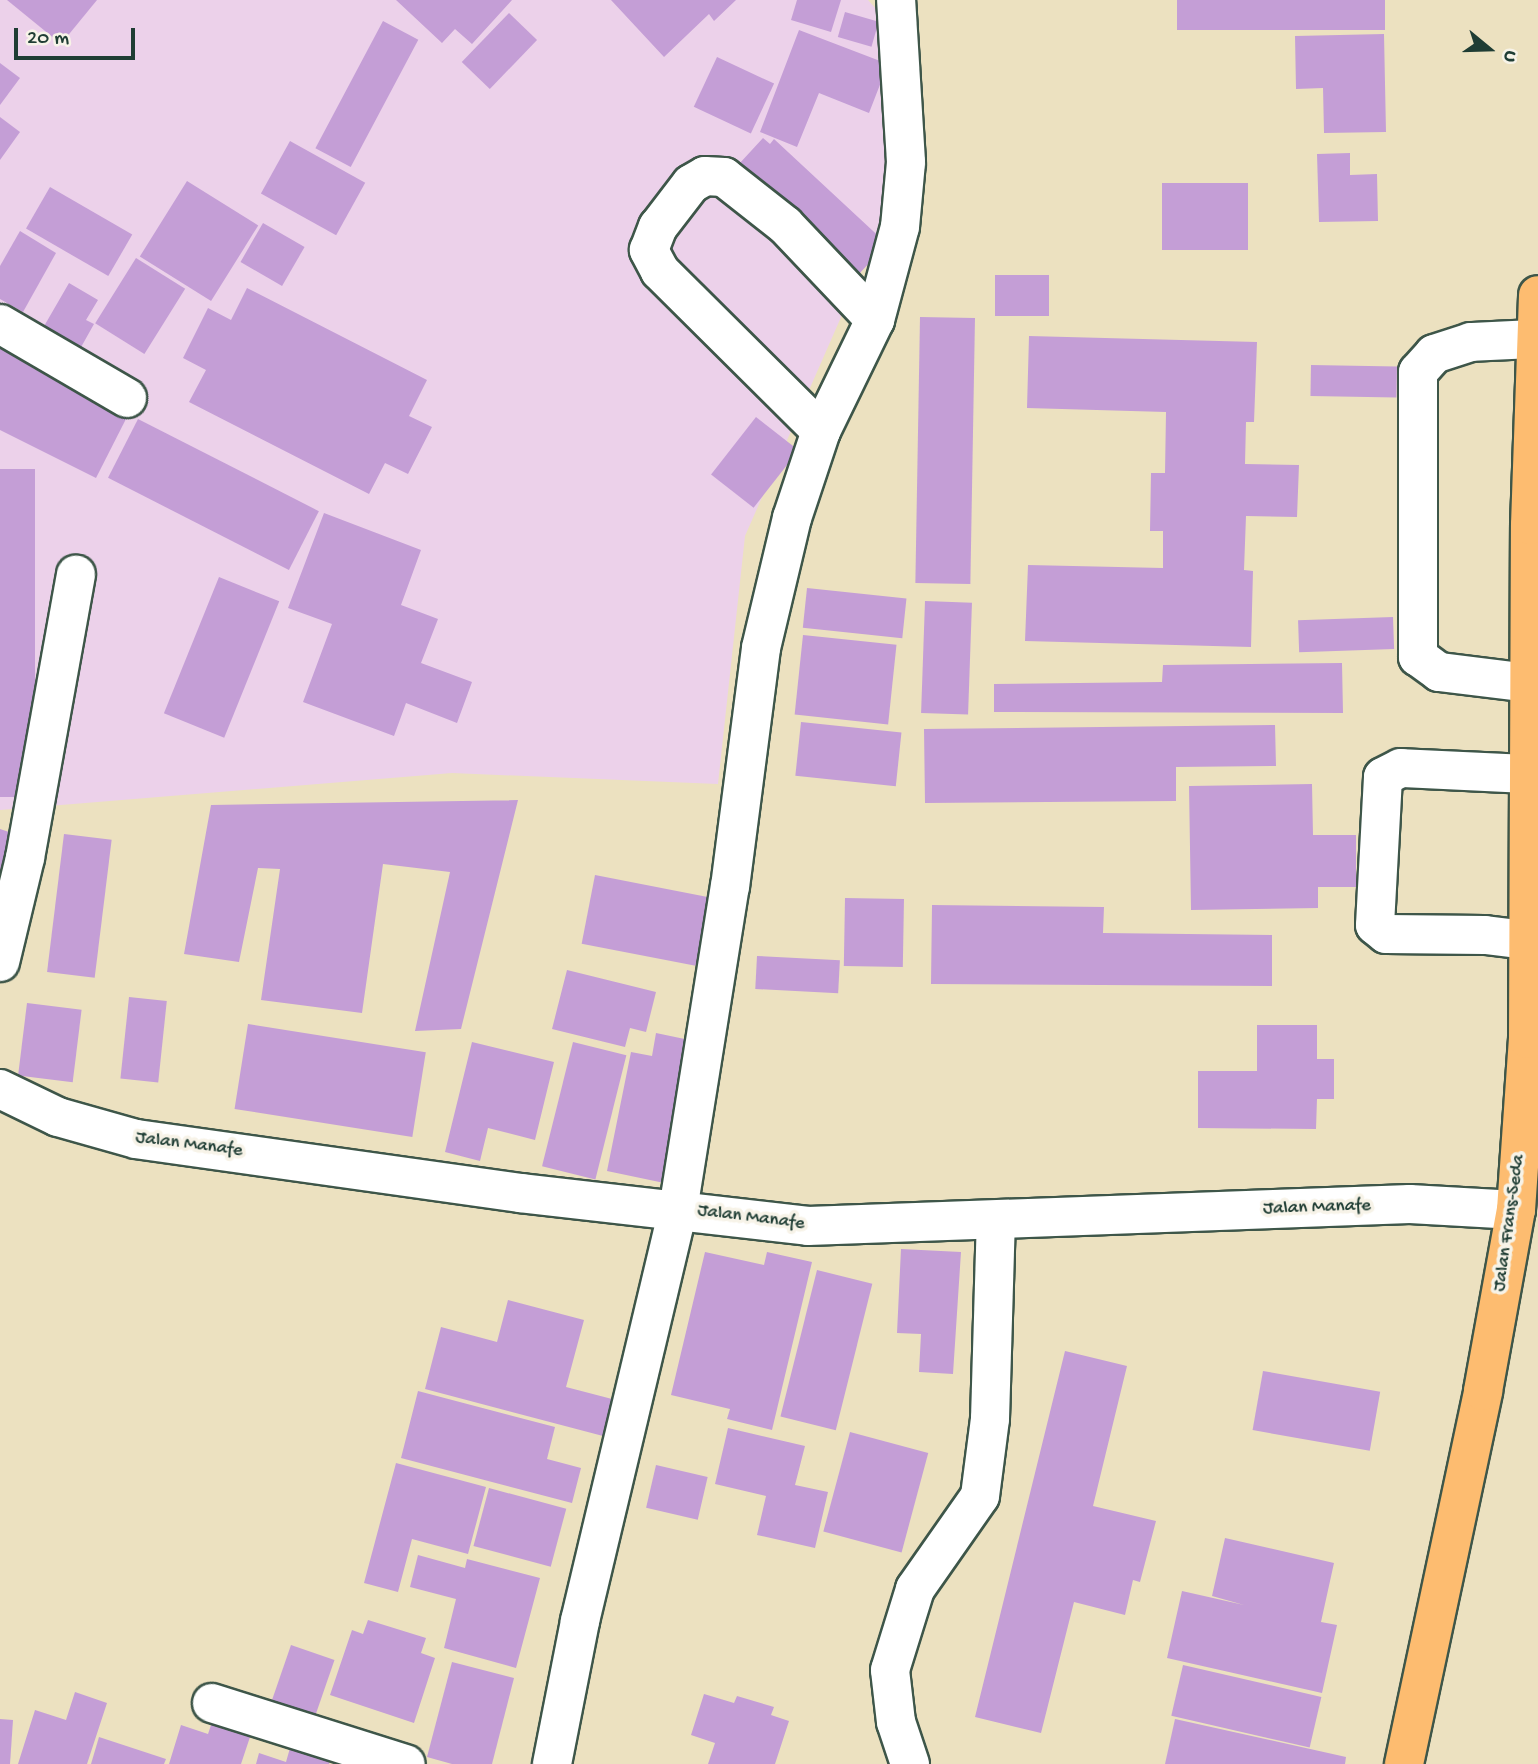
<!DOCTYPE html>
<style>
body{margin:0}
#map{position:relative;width:1538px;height:1764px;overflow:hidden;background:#ece1c0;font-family:"Gochi Hand",sans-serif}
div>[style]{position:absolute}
.built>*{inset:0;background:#ecd1ea}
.building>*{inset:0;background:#c49ed6;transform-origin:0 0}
.roads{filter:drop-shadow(2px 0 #3e5649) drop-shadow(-2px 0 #3e5649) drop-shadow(0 2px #3e5649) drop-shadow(0 -2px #3e5649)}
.minor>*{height:38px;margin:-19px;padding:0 19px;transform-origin:19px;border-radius:19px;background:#fff}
.major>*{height:38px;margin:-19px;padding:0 19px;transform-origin:19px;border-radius:19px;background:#fdbc70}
span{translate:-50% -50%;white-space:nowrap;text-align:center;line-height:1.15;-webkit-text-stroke:7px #f7f3e8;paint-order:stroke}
.street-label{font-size:19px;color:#1f3d34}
.north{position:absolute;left:1454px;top:14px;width:70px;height:70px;-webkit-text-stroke:5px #f7f3e8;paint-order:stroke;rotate:109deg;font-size:19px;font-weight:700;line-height:28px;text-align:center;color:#1f3d34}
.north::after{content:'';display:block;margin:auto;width:24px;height:32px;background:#1f3d34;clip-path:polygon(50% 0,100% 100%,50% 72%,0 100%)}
.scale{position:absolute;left:14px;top:28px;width:121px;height:32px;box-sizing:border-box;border:4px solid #1f3d34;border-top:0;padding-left:9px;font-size:21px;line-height:24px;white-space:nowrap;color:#1f3d34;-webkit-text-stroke:5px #f7f3e8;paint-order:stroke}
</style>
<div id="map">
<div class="built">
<i style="clip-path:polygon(0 0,868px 0,885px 19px,892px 201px,745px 536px,718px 784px,452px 773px,0 810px)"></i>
</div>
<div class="building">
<i style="clip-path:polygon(7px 0,97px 0,61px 44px)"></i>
<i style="clip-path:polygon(396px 0,512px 0,472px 44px,455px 29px,442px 43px)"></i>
<i style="clip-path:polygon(611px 0,736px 0,714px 21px,709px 14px,664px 57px)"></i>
<i style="clip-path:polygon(797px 0,841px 0,831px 32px,791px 20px)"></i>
<i style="left:1177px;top:0;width:208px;height:30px"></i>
<i style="left:845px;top:12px;width:35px;height:26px;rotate:16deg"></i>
<i style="left:509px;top:13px;width:39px;height:68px;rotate:44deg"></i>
<i style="left:383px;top:21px;width:40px;height:144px;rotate:28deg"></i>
<i style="clip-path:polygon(799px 30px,888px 64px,869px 113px,819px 93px,797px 147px,760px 132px)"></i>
<i style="clip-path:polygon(1384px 34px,1386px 132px,1324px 133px,1323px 88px,1296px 89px,1295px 36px)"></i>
<i style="left:717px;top:57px;width:63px;height:55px;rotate:25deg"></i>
<i style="clip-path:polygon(0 63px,20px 78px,0 105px)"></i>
<i style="clip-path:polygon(0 117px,20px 132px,0 160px)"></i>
<i style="clip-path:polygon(763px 138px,770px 144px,774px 139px,887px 244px,858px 275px,739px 164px)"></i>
<i style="left:290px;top:141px;width:86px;height:60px;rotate:29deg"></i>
<i style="clip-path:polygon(1350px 153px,1350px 175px,1377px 174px,1378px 221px,1319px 222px,1317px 154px)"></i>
<i style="left:187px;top:181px;width:84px;height:89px;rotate:32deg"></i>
<i style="left:1162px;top:183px;width:86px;height:67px"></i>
<i style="left:50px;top:187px;width:95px;height:48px;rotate:30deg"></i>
<i style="left:263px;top:223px;width:48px;height:45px;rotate:30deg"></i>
<i style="clip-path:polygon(20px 231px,56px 253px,23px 312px,0 299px,0 266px)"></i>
<i style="left:136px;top:258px;width:58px;height:77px;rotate:32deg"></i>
<i style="left:1049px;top:275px;width:41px;height:54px;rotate:90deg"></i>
<i style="clip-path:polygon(69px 283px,98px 300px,86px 320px,94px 324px,80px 349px,43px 328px)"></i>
<i style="clip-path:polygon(247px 288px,427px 380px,409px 416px,432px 427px,408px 474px,385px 463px,369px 494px,189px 402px,206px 370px,183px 358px,208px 308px,231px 320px)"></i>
<i style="left:920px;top:317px;width:55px;height:266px;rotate:1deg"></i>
<i style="clip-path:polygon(1029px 336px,1257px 342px,1254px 422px,1246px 422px,1245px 464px,1299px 465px,1297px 517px,1246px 516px,1244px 570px,1253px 571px,1251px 647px,1025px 641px,1028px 565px,1163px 568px,1163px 531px,1150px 531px,1151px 473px,1165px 473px,1166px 412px,1027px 408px)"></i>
<i style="clip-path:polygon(0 348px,129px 413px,96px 478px,0 430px)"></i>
<i style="left:1311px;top:365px;width:86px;height:31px;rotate:1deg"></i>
<i style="left:756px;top:417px;width:54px;height:73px;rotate:38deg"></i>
<i style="left:138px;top:419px;width:203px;height:66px;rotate:27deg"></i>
<i style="left:35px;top:469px;width:328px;height:35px;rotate:90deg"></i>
<i style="clip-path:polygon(324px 513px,421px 550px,401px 605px,438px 619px,421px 663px,472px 682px,457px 723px,406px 703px,394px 736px,303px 702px,332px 624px,288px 608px)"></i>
<i style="left:219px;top:577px;width:65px;height:147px;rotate:22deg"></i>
<i style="left:807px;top:588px;width:100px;height:40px;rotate:6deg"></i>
<i style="left:925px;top:601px;width:47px;height:112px;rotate:2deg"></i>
<i style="left:1393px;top:617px;width:32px;height:95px;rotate:88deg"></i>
<i style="left:803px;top:635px;width:94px;height:80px;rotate:6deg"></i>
<i style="clip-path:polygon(1342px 663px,1343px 713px,994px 712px,994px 684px,1162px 682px,1163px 665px)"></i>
<i style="left:801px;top:722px;width:101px;height:54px;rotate:6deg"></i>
<i style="clip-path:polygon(1275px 725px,1276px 766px,1176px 767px,1176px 801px,925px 803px,924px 729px)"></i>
<i style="clip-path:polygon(1312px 784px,1313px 835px,1356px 835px,1356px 887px,1318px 887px,1318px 908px,1191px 910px,1189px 786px)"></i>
<i style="clip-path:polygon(518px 800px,461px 1029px,415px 1031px,450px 872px,383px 864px,362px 1013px,261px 1000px,280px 869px,258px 868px,239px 962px,184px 954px,211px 805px)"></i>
<i style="clip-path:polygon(0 829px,12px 833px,1px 871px,0 871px)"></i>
<i style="left:64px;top:834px;width:48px;height:139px;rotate:7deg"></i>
<i style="left:595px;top:875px;width:116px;height:70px;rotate:11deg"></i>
<i style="left:845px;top:898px;width:59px;height:68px;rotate:1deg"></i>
<i style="clip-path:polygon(932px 905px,1104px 907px,1103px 933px,1272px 935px,1272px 986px,931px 984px)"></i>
<i style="left:757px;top:956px;width:83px;height:33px;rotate:3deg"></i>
<i style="clip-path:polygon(567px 970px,656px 992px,646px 1032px,630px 1028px,625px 1047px,552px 1029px)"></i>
<i style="left:129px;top:997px;width:38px;height:82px;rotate:6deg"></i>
<i style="left:27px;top:1003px;width:55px;height:73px;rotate:7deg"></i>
<i style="left:248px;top:1024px;width:180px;height:86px;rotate:9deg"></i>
<i style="clip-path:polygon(1257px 1025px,1317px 1025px,1317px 1059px,1334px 1059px,1334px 1099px,1317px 1099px,1316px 1129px,1198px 1128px,1198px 1071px,1257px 1071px)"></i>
<i style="clip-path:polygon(656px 1033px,699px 1042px,669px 1184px,607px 1171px,631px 1052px,652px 1056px)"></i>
<i style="clip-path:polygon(472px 1042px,554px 1062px,535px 1140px,488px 1128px,480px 1161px,445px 1152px)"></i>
<i style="left:573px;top:1042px;width:55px;height:128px;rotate:14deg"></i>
<i style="clip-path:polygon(901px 1249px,961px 1252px,953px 1374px,919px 1372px,921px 1334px,897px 1333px)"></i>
<i style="clip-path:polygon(705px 1252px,764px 1265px,767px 1252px,812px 1262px,772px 1430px,727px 1419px,730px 1409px,671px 1395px)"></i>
<i style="left:817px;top:1270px;width:57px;height:151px;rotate:14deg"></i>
<i style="clip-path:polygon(508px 1300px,584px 1320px,566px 1387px,612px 1399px,603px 1436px,425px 1389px,441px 1327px,497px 1342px)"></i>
<i style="clip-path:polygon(1065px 1351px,1127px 1366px,1093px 1506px,1156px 1521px,1140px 1582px,1133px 1580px,1125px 1615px,1074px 1602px,1041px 1733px,975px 1717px)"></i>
<i style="left:1263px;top:1371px;width:119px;height:60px;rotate:10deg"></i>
<i style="clip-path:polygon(418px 1391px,555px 1427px,547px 1459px,581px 1468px,572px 1503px,401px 1458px)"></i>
<i style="clip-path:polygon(728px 1428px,805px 1446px,795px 1485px,828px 1492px,815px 1548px,757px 1535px,766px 1496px,715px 1484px)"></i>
<i style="left:850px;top:1432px;width:81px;height:103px;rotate:15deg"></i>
<i style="clip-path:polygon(396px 1463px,486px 1487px,468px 1554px,412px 1539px,398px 1592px,364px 1583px)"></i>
<i style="left:656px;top:1465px;width:53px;height:44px;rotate:13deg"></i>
<i style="left:489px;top:1488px;width:80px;height:60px;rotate:15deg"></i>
<i style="clip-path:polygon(1225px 1538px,1334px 1563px,1321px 1622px,1337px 1625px,1322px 1693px,1167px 1658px,1182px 1591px,1244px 1605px,1212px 1596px)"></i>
<i style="clip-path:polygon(418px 1555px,465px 1568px,467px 1559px,540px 1578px,516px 1668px,444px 1648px,456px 1599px,410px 1587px)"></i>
<i style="clip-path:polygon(368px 1620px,426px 1638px,421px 1653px,435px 1658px,414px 1723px,330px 1695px,352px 1630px,363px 1634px)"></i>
<i style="left:291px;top:1645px;width:46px;height:62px;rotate:19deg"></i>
<i style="clip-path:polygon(452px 1662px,514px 1678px,492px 1764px,452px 1764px,427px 1757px)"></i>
<i style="left:1183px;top:1665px;width:142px;height:52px;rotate:13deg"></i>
<i style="clip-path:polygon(75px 1692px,107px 1703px,87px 1764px,18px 1764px,35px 1710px,66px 1720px)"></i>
<i style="clip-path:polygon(704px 1694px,734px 1703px,737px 1696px,774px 1707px,771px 1715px,789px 1721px,775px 1764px,708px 1764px,715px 1743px,691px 1735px)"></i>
<i style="clip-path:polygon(0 1719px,13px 1720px,10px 1764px,0 1764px)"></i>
<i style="clip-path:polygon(1175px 1719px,1346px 1757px,1345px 1764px,1165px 1764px)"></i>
<i style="clip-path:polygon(212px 1722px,251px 1734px,241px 1764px,169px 1764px,181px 1725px,208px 1734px)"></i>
<i style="clip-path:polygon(99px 1737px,166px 1759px,164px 1764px,91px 1764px)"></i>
<i style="clip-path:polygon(290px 1748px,330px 1761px,329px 1764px,256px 1764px,259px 1753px,286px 1762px)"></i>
</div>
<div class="roads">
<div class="minor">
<i style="left:0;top:324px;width:147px;rotate:30.2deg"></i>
<i style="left:821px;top:431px;width:227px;rotate:-135.2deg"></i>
<i style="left:660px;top:271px;width:24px;rotate:-118deg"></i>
<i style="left:649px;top:250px;width:25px;rotate:-69deg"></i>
<i style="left:658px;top:227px;width:54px;rotate:-52.5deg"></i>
<i style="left:691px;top:184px;width:16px;rotate:-30deg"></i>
<i style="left:705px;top:176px;width:19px;rotate:3deg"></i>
<i style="left:724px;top:177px;width:78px;rotate:38.2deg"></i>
<i style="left:785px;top:225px;width:131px;rotate:46.5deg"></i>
<i style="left:1529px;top:683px;width:91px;rotate:-173deg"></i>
<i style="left:1439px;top:672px;width:26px;rotate:-144deg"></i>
<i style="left:1418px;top:657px;width:285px;rotate:-90deg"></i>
<i style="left:1418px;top:372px;width:24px;rotate:-48deg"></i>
<i style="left:1434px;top:354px;width:39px;rotate:-18deg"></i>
<i style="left:1471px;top:342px;width:64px;rotate:-2.7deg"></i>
<i style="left:1526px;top:940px;width:41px;rotate:-173deg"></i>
<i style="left:1485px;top:935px;width:99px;rotate:-179.4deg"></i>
<i style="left:1386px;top:934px;width:14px;rotate:-141deg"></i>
<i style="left:1375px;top:925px;width:148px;rotate:-86.9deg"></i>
<i style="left:1383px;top:777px;width:20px;rotate:-27deg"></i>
<i style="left:1401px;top:768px;width:128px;rotate:2.7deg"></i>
<i style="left:0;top:962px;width:107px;rotate:-76.5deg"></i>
<i style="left:25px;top:858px;width:288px;rotate:-79.8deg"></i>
<i style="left:0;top:1089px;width:64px;rotate:25.8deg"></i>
<i style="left:58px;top:1117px;width:81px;rotate:15.8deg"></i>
<i style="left:136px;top:1139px;width:388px;rotate:8deg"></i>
<i style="left:520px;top:1193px;width:290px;rotate:6.5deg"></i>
<i style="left:808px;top:1226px;width:602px;rotate:-2.09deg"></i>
<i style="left:1410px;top:1204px;width:106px;rotate:3.2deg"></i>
<i style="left:212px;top:1703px;width:203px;rotate:17.5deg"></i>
<i style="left:552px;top:1764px;width:146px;rotate:-78.9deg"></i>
<i style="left:580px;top:1621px;width:423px;rotate:-76.6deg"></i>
<i style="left:678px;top:1210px;width:327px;rotate:-80.9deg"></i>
<i style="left:730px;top:887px;width:241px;rotate:-82.6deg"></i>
<i style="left:761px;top:648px;width:134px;rotate:-76.6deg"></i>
<i style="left:792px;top:518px;width:92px;rotate:-71.6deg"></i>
<i style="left:821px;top:431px;width:123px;rotate:-64.1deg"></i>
<i style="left:875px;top:320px;width:96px;rotate:-75deg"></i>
<i style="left:900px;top:227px;width:65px;rotate:-84.7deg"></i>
<i style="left:906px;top:162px;width:162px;rotate:-93.5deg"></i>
<i style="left:910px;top:1764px;width:44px;rotate:-108.4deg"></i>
<i style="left:896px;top:1722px;width:52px;rotate:-96.6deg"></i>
<i style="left:890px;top:1670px;width:85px;rotate:-72.8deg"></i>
<i style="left:915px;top:1589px;width:113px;rotate:-55deg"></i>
<i style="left:980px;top:1496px;width:78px;rotate:-82.6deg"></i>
<i style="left:990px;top:1419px;width:197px;rotate:-88.3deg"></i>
</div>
<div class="major">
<i style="left:1404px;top:1764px;width:381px;rotate:-78deg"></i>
<i style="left:1483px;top:1391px;width:184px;rotate:-79.7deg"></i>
<i style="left:1516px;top:1210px;width:171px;rotate:-86deg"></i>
<i style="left:1528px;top:1039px;width:514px;rotate:-89.78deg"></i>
<i style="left:1530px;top:525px;width:230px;rotate:-88deg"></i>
</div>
</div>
<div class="street-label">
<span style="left:189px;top:1145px;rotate:7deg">Jalan Manafe</span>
<span style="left:1317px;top:1208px;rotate:-2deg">Jalan Manafe</span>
<span style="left:751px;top:1218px;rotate:7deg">Jalan Manafe</span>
<span style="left:1510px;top:1223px;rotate:-82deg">Jalan Frans-Seda</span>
</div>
<div class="north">U</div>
<div class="scale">20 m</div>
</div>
